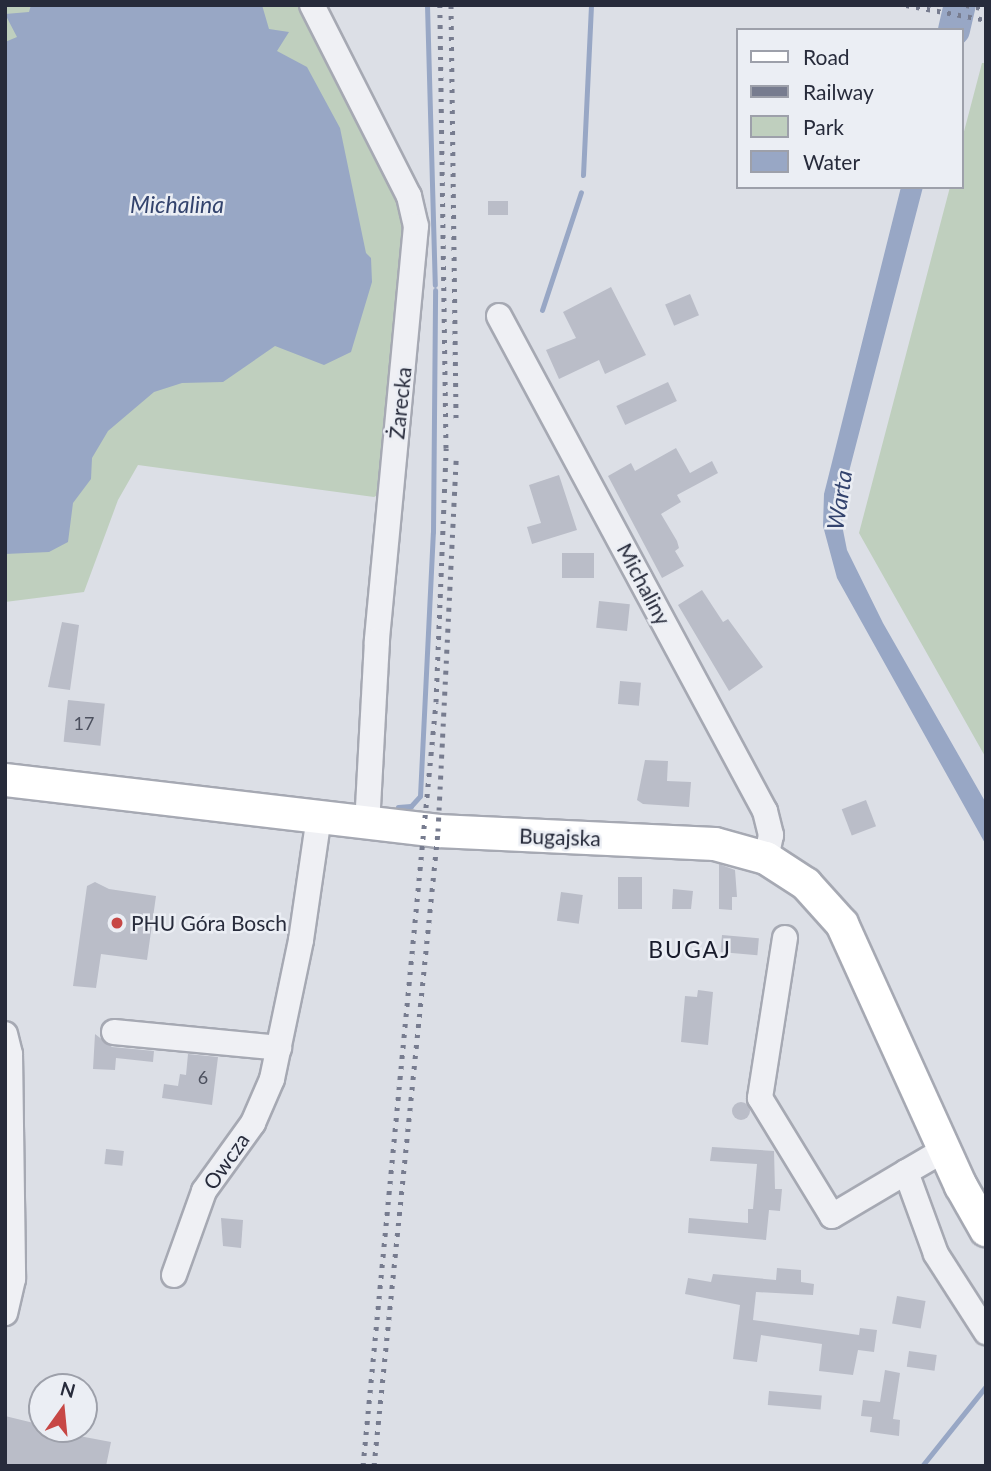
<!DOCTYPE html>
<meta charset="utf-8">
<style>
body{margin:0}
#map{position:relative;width:991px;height:1471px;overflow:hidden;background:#dcdfe6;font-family:Lato,sans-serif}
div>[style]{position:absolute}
.green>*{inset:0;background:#bfcfbe}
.water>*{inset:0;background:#98a7c5}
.stream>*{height:5px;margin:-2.5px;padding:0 2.5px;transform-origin:2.5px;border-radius:2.5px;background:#98a7c5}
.river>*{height:32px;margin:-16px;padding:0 16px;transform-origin:16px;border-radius:16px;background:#98a7c5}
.building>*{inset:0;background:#babdc8;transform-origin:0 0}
.round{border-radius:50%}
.roads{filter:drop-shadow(2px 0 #a6a9b3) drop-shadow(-2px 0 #a6a9b3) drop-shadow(0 2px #a6a9b3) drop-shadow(0 -2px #a6a9b3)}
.minor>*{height:24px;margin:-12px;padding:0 12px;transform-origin:12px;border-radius:12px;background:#eff0f4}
.major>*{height:32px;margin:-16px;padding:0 16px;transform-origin:16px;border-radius:16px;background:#fff}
.rail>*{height:5px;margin-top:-2.5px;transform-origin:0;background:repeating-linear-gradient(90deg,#777c8f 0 3.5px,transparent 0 10.5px)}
.dots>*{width:19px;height:19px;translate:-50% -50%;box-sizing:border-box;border:4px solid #ebeef4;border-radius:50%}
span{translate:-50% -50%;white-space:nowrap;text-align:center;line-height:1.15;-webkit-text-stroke:5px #ebeef4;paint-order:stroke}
.number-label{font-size:18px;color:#4c505e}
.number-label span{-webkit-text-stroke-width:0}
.street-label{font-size:21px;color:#272b3b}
.poi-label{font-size:21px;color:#272b3b}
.left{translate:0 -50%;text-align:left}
.water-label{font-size:23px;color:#33436d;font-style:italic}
.neighbourhood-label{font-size:23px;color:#191c2c;letter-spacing:2px}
.frame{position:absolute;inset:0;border:7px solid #272b3b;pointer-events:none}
.legend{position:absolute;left:736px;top:28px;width:228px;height:161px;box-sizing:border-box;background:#ebeef4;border:2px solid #9da0aa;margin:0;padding:9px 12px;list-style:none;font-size:21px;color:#272b3b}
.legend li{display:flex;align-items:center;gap:14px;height:35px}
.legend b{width:35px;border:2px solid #9da0aa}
.north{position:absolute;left:28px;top:1373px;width:70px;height:70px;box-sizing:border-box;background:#ebeef4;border:2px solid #9da0aa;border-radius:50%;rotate:15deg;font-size:19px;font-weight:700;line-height:28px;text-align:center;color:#272b3b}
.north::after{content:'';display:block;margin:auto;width:24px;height:32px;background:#c74745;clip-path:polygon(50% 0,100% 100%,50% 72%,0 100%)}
</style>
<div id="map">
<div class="green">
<i style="clip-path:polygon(5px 5px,307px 5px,409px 221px,392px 487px,374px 497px,138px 465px,118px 500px,84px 592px,5px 602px)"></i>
<i style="clip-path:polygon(982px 63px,986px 63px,986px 758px,859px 533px,950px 187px,961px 187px,961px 143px)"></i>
</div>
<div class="water">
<i style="clip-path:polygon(31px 5px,262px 5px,269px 29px,289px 32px,277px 51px,307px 67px,340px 128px,366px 253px,371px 258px,372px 282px,351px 352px,324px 365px,275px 346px,223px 382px,182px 383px,154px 392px,108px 431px,92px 458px,91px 479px,73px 503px,68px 542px,49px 552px,5px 554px,5px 42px,17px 37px,5px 14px,29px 12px)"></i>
<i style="clip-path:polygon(901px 187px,923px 187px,844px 491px,842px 525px,847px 550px,883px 623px,986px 803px,986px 845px,837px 578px,823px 526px,824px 494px)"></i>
</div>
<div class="stream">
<i style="left:427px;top:5px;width:280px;rotate:88.4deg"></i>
<i style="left:583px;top:175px;width:170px;rotate:-87.3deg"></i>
<i style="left:542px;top:310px;width:124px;rotate:-71.7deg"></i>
<i style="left:398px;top:807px;width:13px;rotate:-4deg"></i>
<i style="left:411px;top:806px;width:13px;rotate:-48deg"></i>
<i style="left:420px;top:796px;width:264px;rotate:-87.2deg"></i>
<i style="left:433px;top:532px;width:242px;rotate:-89.5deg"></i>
<i style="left:986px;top:1362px;width:22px;rotate:90deg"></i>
<i style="left:922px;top:1466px;width:102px;rotate:-51.3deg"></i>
</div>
<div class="river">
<i style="left:954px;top:30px;width:26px;rotate:-77deg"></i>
</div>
<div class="building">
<i style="left:488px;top:201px;width:20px;height:14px"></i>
<i style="clip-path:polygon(611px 287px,646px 355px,605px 374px,599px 360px,559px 379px,546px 350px,576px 338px,563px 312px)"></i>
<i style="left:690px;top:294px;width:23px;height:27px;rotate:67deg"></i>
<i style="left:668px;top:382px;width:21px;height:57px;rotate:65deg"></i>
<i style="clip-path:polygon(676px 448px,690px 473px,712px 461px,718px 473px,677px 495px,681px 502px,661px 514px,677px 541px,679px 548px,675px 551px,684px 566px,662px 578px,608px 476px,631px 463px,635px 471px)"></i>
<i style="clip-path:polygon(559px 475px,577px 530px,532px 544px,527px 527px,541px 523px,529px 485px)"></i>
<i style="left:562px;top:553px;width:32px;height:25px"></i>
<i style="clip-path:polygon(702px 590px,723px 622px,728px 619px,763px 667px,729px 691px,678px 605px)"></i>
<i style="left:599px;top:601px;width:31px;height:27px;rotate:6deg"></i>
<i style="clip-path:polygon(62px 622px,79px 625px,70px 690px,48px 687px)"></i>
<i style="left:620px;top:681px;width:21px;height:23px;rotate:5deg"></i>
<i style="left:68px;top:700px;width:37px;height:42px;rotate:6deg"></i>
<i style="clip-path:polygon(645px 760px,668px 761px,667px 781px,691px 782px,689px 807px,643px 804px,637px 800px)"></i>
<i style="left:866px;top:800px;width:28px;height:26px;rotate:69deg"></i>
<i style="clip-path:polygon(719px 864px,735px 870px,737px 897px,732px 897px,732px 910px,719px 909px)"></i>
<i style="left:618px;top:877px;width:24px;height:32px"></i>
<i style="clip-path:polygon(95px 882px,109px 889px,156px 896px,147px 960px,101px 954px,96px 988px,73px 986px,87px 886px)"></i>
<i style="clip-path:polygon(673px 889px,693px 891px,691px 909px,672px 909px)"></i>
<i style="left:561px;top:892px;width:22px;height:29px;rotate:8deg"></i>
<i style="left:722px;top:935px;width:37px;height:17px;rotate:5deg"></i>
<i style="clip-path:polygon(698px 990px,713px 992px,708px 1045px,681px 1042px,685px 996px,697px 997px)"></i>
<i style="clip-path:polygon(95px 1034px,112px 1047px,154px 1051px,153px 1062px,116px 1058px,115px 1070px,93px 1069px)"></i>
<i style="clip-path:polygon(188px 1054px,218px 1057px,212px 1105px,162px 1098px,164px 1084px,178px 1086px,180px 1074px,186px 1075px)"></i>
<i class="round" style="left:732px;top:1102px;width:18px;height:18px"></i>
<i style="clip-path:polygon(712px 1147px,774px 1151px,775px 1189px,782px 1189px,780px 1211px,769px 1210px,766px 1240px,688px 1233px,689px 1218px,748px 1223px,748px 1209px,753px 1209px,757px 1164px,710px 1161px)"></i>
<i style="left:106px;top:1149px;width:18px;height:15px;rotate:6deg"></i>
<i style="clip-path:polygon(221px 1218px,243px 1220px,241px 1248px,223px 1246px)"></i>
<i style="clip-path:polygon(777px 1268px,801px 1270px,801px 1282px,814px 1284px,813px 1295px,756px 1292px,753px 1320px,859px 1335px,860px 1328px,877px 1330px,874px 1352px,858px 1350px,853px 1375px,819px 1371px,822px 1344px,761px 1335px,757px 1362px,733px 1359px,740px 1305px,685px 1294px,688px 1278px,711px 1282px,713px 1274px,776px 1280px)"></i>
<i style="left:897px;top:1296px;width:29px;height:28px;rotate:10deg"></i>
<i style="left:909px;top:1351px;width:28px;height:16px;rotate:8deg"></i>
<i style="clip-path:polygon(885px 1370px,900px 1373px,893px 1419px,900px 1420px,899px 1436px,870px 1432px,872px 1417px,861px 1416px,863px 1400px,880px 1402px)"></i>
<i style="left:769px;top:1391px;width:53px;height:14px;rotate:5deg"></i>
<i style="clip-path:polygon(5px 1416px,42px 1425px,42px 1429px,111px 1442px,106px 1466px,5px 1466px)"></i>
</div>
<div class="roads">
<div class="minor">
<i style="left:312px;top:5px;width:214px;rotate:63.1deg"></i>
<i style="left:409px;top:196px;width:31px;rotate:77deg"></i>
<i style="left:416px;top:226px;width:417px;rotate:95.4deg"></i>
<i style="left:377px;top:641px;width:182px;rotate:93.1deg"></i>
<i style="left:499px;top:316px;width:562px;rotate:61.75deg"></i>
<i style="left:765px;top:811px;width:25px;rotate:76deg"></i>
<i style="left:771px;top:835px;width:24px;rotate:102deg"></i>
<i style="left:785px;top:938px;width:162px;rotate:98.9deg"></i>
<i style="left:760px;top:1098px;width:138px;rotate:58.6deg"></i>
<i style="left:832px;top:1216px;width:86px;rotate:-30.7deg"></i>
<i style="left:114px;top:1032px;width:166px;rotate:5.5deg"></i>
<i style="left:5px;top:1034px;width:21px;rotate:76deg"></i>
<i style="left:10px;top:1054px;width:225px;rotate:89.2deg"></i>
<i style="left:13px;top:1279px;width:35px;rotate:103deg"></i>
<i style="left:944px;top:1150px;width:44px;rotate:149.9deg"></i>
<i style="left:906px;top:1172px;width:87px;rotate:69.9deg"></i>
<i style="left:936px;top:1254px;width:93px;rotate:57.3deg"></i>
<i style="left:174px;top:1275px;width:89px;rotate:-70.3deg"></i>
<i style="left:204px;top:1191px;width:84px;rotate:-54.2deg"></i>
<i style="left:253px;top:1123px;width:48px;rotate:-66.6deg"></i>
<i style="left:272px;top:1079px;width:142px;rotate:-78.2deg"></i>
<i style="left:301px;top:940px;width:124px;rotate:-81.7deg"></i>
</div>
<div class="major">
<i style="left:5px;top:780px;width:436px;rotate:6.7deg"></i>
<i style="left:438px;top:831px;width:277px;rotate:2.7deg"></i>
<i style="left:715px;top:844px;width:53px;rotate:15.4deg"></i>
<i style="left:766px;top:858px;width:48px;rotate:33deg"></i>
<i style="left:806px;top:884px;width:54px;rotate:48deg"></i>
<i style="left:842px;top:924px;width:288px;rotate:65.6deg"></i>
<i style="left:961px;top:1186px;width:51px;rotate:60.4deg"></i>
</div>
</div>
<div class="rail">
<i style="left:451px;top:5px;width:413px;rotate:89.3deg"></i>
<i style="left:906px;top:5px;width:81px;rotate:10.6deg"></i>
<i style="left:966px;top:5px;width:20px;rotate:11deg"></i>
<i style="left:363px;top:1466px;width:767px;rotate:-84.54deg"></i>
<i style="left:436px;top:702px;width:254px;rotate:-87.7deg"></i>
<i style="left:446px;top:448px;width:443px;rotate:-90.8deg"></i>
<i style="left:374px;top:1466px;width:638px;rotate:-84.24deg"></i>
<i style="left:438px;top:831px;width:371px;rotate:-87.2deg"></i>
</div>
<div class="dots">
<i style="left:117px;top:923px;background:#c74745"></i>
</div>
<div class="number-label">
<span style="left:84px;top:723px">17</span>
<span style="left:203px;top:1077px">6</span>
</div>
<div class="street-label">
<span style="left:400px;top:403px;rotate:-84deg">Żarecka</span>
<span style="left:644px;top:584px;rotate:62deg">Michaliny</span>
<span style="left:560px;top:837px;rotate:2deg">Bugajska</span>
<span style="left:226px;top:1161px;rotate:-55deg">Owcza</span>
</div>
<div class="poi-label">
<span class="left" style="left:131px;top:923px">PHU Góra Bosch</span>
</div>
<div class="water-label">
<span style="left:177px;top:204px">Michalina</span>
<span style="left:839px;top:500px;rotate:-81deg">Warta</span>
</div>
<div class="neighbourhood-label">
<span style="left:690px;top:949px">BUGAJ</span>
</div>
<div class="frame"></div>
<ul class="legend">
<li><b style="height:9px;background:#fff"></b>Road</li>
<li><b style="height:9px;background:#777c8f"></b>Railway</li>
<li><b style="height:19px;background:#bfcfbe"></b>Park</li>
<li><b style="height:19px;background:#98a7c5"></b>Water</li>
</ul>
<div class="north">N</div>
</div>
